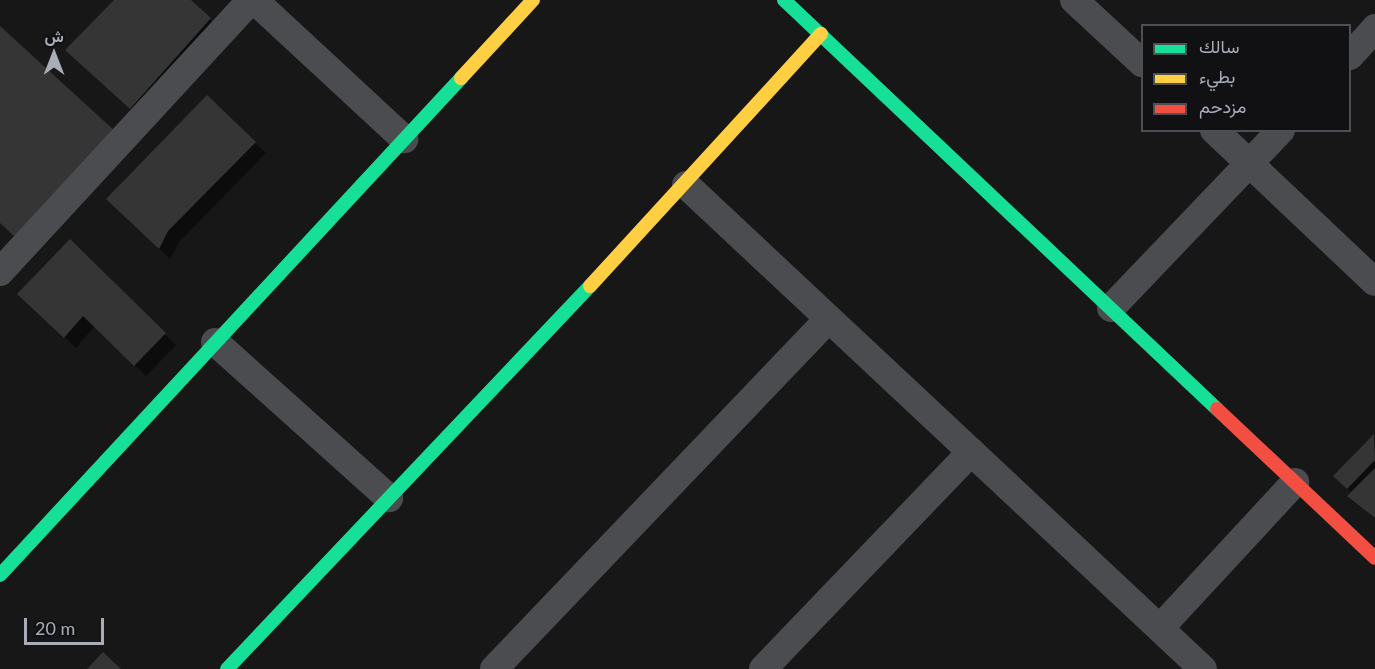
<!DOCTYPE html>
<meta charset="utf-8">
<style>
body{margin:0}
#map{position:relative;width:1375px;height:669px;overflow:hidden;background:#171717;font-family:Lato,Vazirmatn,sans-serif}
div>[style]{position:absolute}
.shadow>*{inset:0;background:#0007}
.building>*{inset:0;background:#353536}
.street>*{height:28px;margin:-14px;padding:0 14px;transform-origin:14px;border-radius:14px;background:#4b4c50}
.fast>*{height:14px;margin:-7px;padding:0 7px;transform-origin:7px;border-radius:7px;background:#16e098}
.slow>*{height:14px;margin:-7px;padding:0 7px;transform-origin:7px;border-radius:7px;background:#ffcf43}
.jam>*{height:14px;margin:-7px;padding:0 7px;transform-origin:7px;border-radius:7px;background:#f24e42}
span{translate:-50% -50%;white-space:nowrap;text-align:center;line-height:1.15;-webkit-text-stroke:4.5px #111113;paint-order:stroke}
.legend{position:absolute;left:1141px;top:24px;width:210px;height:108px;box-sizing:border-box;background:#111113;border:2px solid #4d4f55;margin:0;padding:8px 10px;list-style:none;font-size:18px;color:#a8adb8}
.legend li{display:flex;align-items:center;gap:12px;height:30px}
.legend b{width:30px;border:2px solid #4d4f55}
.north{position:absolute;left:24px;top:24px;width:60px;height:60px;-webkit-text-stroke:4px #111113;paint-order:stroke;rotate:0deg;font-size:16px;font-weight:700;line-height:24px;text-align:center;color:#a8adb8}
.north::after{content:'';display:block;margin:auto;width:21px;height:27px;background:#a8adb8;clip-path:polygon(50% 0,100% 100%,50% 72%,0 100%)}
.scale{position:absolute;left:24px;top:618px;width:80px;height:27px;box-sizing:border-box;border:3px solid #a8adb8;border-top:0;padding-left:8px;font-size:18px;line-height:21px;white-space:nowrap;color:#a8adb8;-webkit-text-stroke:4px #111113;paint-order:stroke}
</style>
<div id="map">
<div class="shadow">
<i style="clip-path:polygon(117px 0,188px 0,221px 30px,142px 119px,78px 61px)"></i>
<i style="clip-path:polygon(255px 143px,266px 153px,179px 242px,170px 259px,118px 209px)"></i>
<i style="clip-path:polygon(70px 241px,176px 345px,146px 376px,95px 326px,76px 348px,30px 305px)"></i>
<i style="clip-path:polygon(1374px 436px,1375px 437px,1375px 519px,1349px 496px,1352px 493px,1335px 476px)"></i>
</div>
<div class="building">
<i style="clip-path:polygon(114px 0,191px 0,211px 18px,130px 109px,65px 50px)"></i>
<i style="clip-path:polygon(0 26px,116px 132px,15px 237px,0 223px)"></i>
<i style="clip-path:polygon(207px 95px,256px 142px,168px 231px,159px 249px,106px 199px)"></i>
<i style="clip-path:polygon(70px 239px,166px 333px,134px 366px,83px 316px,64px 338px,17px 294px)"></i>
<i style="clip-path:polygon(1374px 434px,1375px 460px,1347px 489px,1333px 476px)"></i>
<i style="clip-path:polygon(1375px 468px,1375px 518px,1347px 496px)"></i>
<i style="clip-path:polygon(103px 652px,121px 669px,87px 669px)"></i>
</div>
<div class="street">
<i style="left:254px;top:0;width:205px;rotate:42.8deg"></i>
<i style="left:1074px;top:0;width:93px;rotate:42.8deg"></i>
<i style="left:1350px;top:56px;width:38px;rotate:-48deg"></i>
<i style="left:1214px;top:130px;width:221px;rotate:43.4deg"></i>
<i style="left:686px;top:185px;width:708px;rotate:43.11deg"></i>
<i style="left:0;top:272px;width:370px;rotate:-47.3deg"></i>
<i style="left:1111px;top:308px;width:246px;rotate:-46.3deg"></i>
<i style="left:215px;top:342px;width:234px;rotate:41.9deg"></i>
<i style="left:1160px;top:628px;width:199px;rotate:-47.2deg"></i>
<i style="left:494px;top:669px;width:484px;rotate:-46.3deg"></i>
<i style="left:763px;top:669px;width:301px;rotate:-46.2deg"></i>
</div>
<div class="fast">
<i style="left:784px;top:0;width:596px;rotate:43.37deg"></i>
<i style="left:0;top:575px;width:678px;rotate:-47.15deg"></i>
<i style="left:227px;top:669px;width:528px;rotate:-46.54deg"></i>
</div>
<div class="slow">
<i style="left:461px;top:78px;width:106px;rotate:-47.3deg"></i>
<i style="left:590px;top:286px;width:342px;rotate:-47.5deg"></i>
</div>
<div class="jam">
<i style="left:1217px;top:409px;width:217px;rotate:43.3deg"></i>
</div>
<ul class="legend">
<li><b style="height:8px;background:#16e098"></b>سالك</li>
<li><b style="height:8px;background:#ffcf43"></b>بطيء</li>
<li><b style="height:8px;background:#f24e42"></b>مزدحم</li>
</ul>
<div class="north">ش</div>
<div class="scale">20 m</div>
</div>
